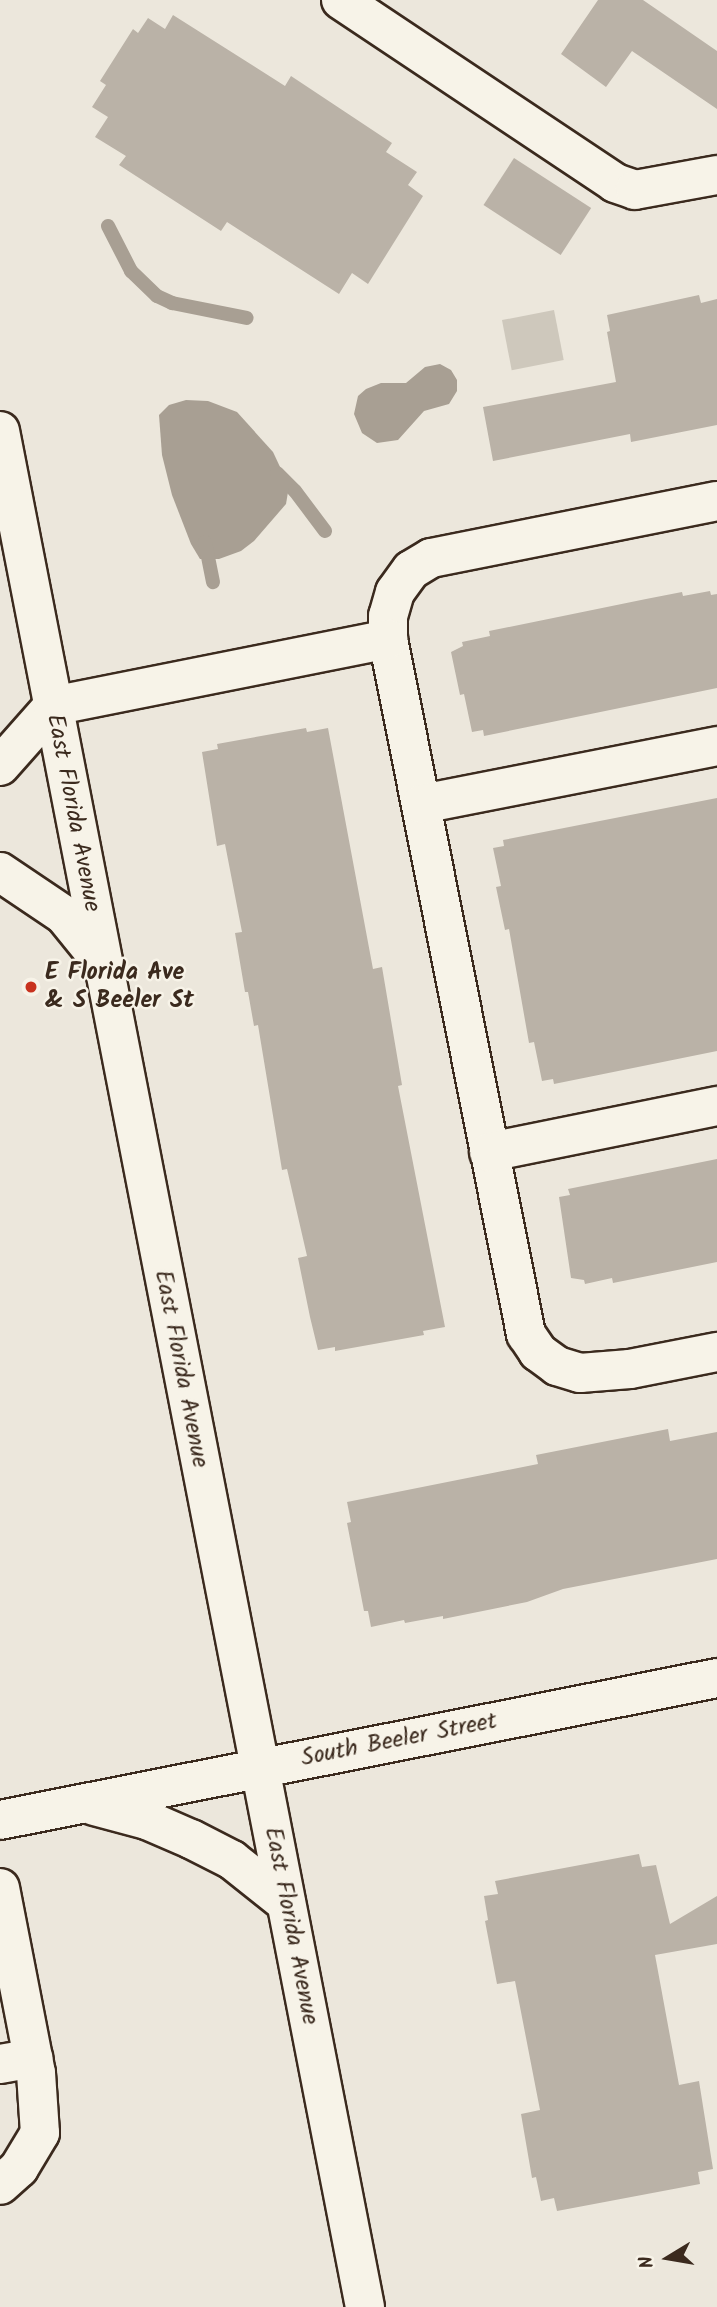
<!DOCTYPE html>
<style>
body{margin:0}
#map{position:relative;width:717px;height:2307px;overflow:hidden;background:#ece7dc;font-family:Kalam,sans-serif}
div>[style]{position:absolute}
.green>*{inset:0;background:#cec8bc;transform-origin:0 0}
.water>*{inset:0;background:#a89f93}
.stream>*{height:14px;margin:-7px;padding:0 7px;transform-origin:7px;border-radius:7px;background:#a89f93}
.building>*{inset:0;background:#bab2a7;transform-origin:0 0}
.roads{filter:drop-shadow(2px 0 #3b2a1e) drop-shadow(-2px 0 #3b2a1e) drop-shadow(0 2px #3b2a1e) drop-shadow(0 -2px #3b2a1e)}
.minor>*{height:38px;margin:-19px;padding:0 19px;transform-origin:19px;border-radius:19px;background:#f7f3e8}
.major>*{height:38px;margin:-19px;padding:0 19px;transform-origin:19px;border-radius:19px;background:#f7f3e8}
.dots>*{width:19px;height:19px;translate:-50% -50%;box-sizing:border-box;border:4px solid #f7f3e8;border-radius:50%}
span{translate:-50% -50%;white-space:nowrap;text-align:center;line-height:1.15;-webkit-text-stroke:5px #f7f3e8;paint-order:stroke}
.street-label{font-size:24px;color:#3b2a1e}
.poi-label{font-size:24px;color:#3b2a1e;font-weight:700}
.left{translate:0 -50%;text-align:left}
.north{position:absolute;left:633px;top:2223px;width:70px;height:70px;-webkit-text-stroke:5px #f7f3e8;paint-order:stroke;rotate:259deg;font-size:19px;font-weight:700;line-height:28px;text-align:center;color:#3b2a1e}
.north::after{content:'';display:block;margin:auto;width:24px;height:32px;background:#3b2a1e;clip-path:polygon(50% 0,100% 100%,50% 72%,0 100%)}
</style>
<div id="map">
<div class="green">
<i style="left:554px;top:310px;width:51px;height:53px;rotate:79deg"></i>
</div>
<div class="water">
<i style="clip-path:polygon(440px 364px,451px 370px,457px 380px,457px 391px,449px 404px,424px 411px,398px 440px,377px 443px,362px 433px,354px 414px,358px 396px,366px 389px,381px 383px,406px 383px,425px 367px)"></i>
<i style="clip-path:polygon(186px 400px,208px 401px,237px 412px,273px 452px,289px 486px,286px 504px,254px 541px,241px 551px,219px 559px,200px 559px,191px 544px,172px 495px,162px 455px,159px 415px,169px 405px)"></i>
</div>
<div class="stream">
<i style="left:108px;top:226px;width:51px;rotate:62.9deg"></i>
<i style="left:131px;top:271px;width:36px;rotate:44deg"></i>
<i style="left:157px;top:296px;width:17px;rotate:25deg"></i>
<i style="left:172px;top:303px;width:76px;rotate:11.3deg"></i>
<i style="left:277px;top:473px;width:25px;rotate:45deg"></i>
<i style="left:295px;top:491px;width:50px;rotate:53.1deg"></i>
<i style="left:205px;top:542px;width:41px;rotate:78.7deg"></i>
</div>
<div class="building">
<i style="clip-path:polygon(598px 0,643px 0,717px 51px,717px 109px,632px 51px,606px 87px,561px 54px)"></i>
<i style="clip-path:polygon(173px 15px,285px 86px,291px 76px,392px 143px,386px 152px,417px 172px,408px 185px,423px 196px,368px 284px,352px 273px,339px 294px,227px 222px,221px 231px,119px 165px,126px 156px,95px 137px,108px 117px,92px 107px,106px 85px,100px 81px,133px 29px,138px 33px,148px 18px,165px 29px)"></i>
<i style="left:514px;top:158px;width:92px;height:56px;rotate:33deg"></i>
<i style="clip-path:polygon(699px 295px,701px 303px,717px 299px,717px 425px,631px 442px,630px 434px,493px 461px,483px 407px,616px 382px,607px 332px,610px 331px,607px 315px)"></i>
<i style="clip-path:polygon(710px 591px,711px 595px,717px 594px,717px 688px,484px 736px,483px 730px,472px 732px,464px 694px,460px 695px,451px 652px,463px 646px,462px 642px,490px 636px,489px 631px,646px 599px,682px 592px,683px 596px)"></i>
<i style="clip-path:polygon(306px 728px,307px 732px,328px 728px,373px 969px,382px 967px,402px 1085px,398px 1086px,445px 1327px,423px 1331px,424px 1335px,335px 1351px,335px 1347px,318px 1350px,310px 1317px,298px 1258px,307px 1256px,287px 1169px,282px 1170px,258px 1025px,254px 1026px,248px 992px,245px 992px,235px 933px,242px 932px,225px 844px,217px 846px,202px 752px,218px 749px,217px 744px)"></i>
<i style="clip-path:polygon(717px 798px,717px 1051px,554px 1084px,553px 1079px,542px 1081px,534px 1042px,529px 1043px,509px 929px,505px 930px,496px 887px,501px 886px,493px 848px,504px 846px,503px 840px)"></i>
<i style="clip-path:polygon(717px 1159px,717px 1262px,613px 1283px,612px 1278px,585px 1284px,584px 1280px,571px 1278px,559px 1197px,570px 1195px,568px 1189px)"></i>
<i style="clip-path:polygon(668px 1429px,670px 1441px,717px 1432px,717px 1559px,563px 1589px,527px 1602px,443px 1619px,443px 1616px,405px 1623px,404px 1620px,371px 1627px,368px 1611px,364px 1611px,347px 1523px,351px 1522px,347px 1502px,538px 1464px,536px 1455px)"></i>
<i style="clip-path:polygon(639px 1854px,642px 1867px,656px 1865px,670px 1924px,717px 1896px,717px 1944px,655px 1955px,679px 2085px,699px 2081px,713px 2169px,698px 2172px,700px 2184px,557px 2211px,554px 2198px,541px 2201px,536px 2177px,532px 2178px,521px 2114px,540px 2110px,515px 1981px,497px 1984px,485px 1921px,488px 1920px,484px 1896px,498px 1894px,495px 1881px)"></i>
</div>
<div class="roads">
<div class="minor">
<i style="left:341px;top:0;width:329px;rotate:33.7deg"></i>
<i style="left:615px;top:183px;width:21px;rotate:19deg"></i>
<i style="left:635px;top:190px;width:83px;rotate:-10.4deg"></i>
<i style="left:717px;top:501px;width:292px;rotate:168.7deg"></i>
<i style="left:431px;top:558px;width:23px;rotate:149deg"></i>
<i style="left:411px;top:570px;width:27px;rotate:126deg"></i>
<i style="left:395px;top:592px;width:25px;rotate:106deg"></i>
<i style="left:388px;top:616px;width:23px;rotate:90deg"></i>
<i style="left:388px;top:639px;width:709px;rotate:78.77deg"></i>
<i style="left:526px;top:1334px;width:22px;rotate:56deg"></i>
<i style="left:538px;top:1352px;width:24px;rotate:36deg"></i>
<i style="left:557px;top:1366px;width:24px;rotate:17deg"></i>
<i style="left:580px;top:1373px;width:50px;rotate:-4.6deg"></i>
<i style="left:630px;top:1369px;width:89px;rotate:-11.1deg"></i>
<i style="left:0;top:766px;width:80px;rotate:-48.5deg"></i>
<i style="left:53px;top:706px;width:342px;rotate:-11.3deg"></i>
<i style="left:422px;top:804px;width:301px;rotate:-11.1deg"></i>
<i style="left:0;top:872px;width:77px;rotate:33.9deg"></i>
<i style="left:64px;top:915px;width:60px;rotate:51deg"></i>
<i style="left:489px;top:1152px;width:233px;rotate:-11.4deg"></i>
<i style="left:94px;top:1806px;width:55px;rotate:14.8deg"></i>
<i style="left:147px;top:1820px;width:48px;rotate:23.4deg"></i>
<i style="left:191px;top:1839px;width:46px;rotate:27.1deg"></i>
<i style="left:232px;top:1860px;width:69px;rotate:38.5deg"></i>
<i style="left:0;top:1820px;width:731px;rotate:-11.2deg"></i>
<i style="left:0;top:1888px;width:188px;rotate:79deg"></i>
<i style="left:36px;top:2073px;width:60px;rotate:86.2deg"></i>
<i style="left:40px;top:2133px;width:41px;rotate:121deg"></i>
<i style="left:19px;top:2168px;width:25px;rotate:138deg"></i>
<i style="left:0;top:2064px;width:34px;rotate:-10deg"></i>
</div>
<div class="major">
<i style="left:0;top:431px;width:1911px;rotate:78.99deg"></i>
</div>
</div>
<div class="dots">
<i style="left:31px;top:987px;background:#c8321e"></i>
</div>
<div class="street-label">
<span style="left:73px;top:813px;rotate:79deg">East Florida Avenue</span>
<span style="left:181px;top:1369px;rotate:79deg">East Florida Avenue</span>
<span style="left:399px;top:1740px;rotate:-11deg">South Beeler Street</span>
<span style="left:291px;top:1926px;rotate:79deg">East Florida Avenue</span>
</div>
<div class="poi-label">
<span class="left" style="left:45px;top:987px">E Florida Ave<br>&amp; S Beeler St</span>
</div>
<div class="north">N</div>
</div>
